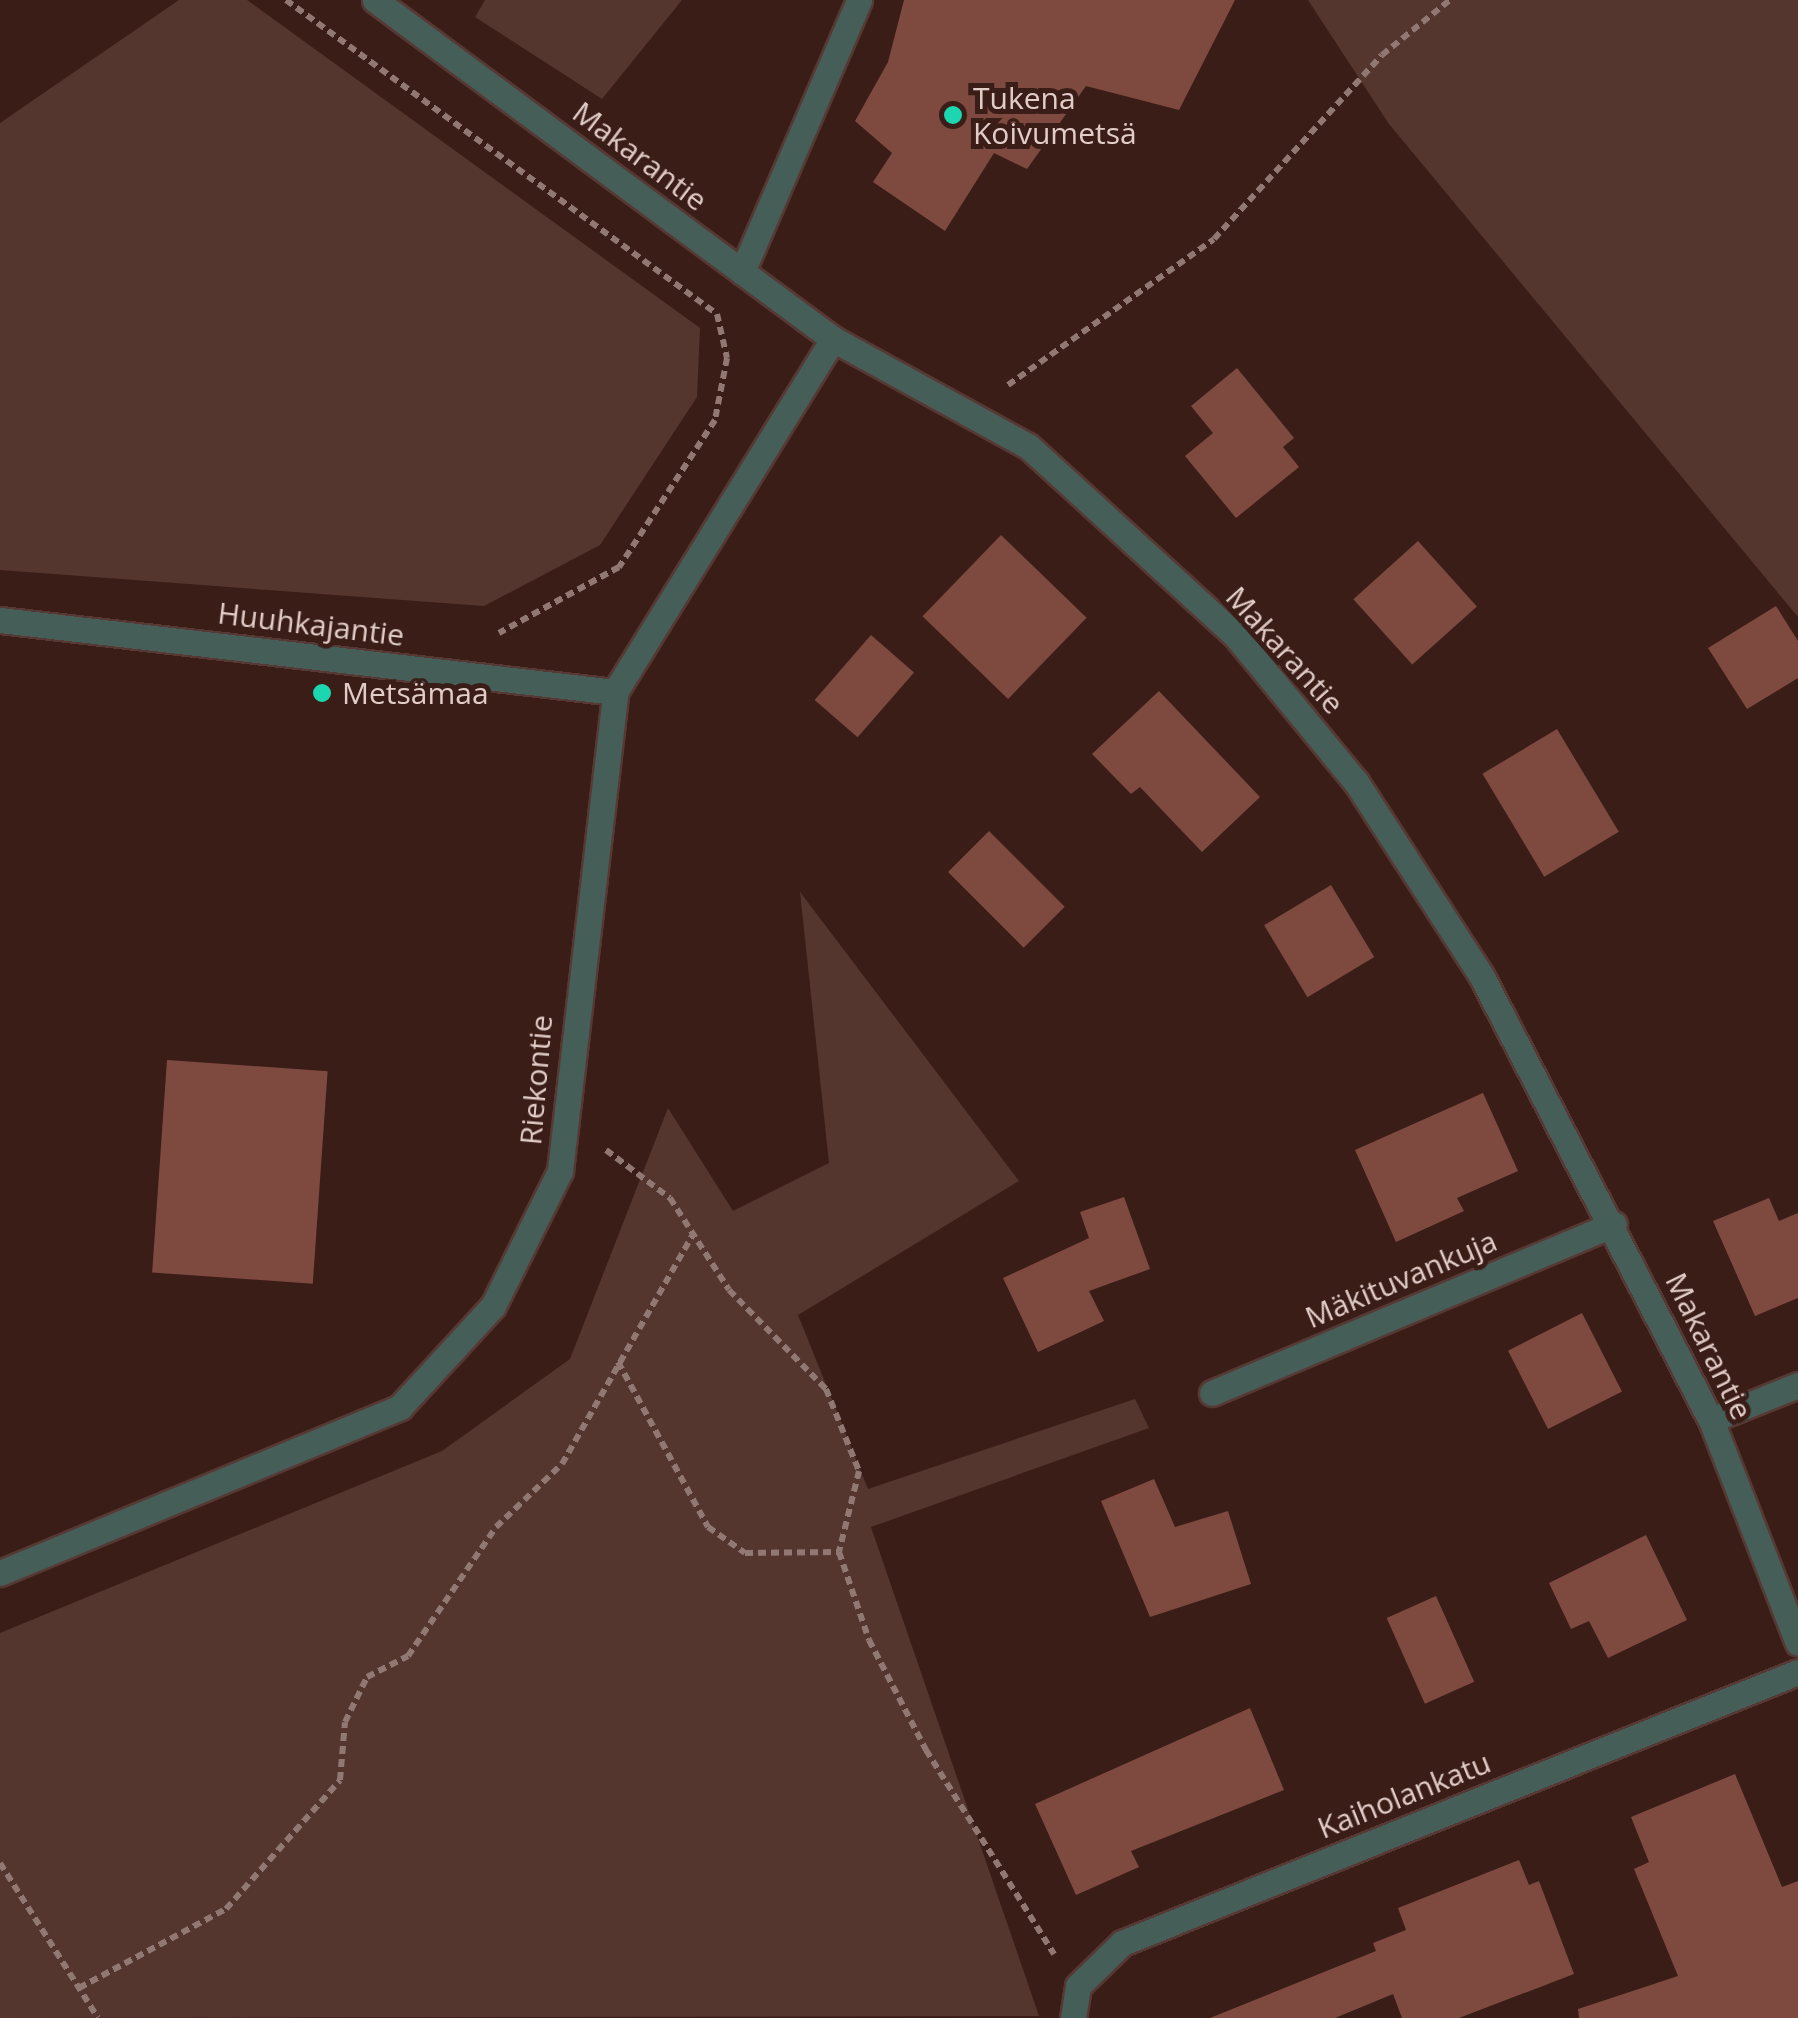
<!DOCTYPE html>
<meta charset="utf-8">
<style>
body{margin:0}
#map{position:relative;width:1798px;height:2018px;overflow:hidden;background:#3b1d18;font-family:"Open Sans",sans-serif}
div>[style]{position:absolute}
.green>*{inset:0;background:#55362f}
.building>*{inset:0;background:#7e4a3f;transform-origin:0 0}
.path>*{height:6px;margin-top:-3px;transform-origin:0;background:repeating-linear-gradient(90deg,#917873 0 8px,transparent 0 13px)}
.roads{filter:drop-shadow(2px 0 #563934) drop-shadow(-2px 0 #563934) drop-shadow(0 2px #563934) drop-shadow(0 -2px #563934)}
.minor>*{height:25px;margin:-12.5px;padding:0 12.5px;transform-origin:12.5px;border-radius:12.5px;background:#455e57}
.dots>*{width:28px;height:28px;translate:-50% -50%;box-sizing:border-box;border:5px solid #3b1d18;border-radius:50%}
span{translate:-50% -50%;white-space:nowrap;text-align:center;line-height:1.15;-webkit-text-stroke:10px #3b1d18;paint-order:stroke}
.poi-label{font-size:30px;color:#e1ccc8}
.left{translate:0 -50%;text-align:left}
.street-label{font-size:30px;color:#e1ccc8}
</style>
<div id="map">
<div class="green">
<i style="clip-path:polygon(179px 0,247px 0,700px 328px,697px 397px,600px 545px,484px 606px,0 570px,0 123px)"></i>
<i style="clip-path:polygon(485px 0,682px 0,602px 99px,475px 17px)"></i>
<i style="clip-path:polygon(1308px 0,1798px 0,1798px 617px,1389px 124px)"></i>
<i style="clip-path:polygon(800px 892px,1019px 1181px,798px 1315px,868px 1489px,1135px 1399px,1149px 1428px,871px 1527px,1039px 2016px,0 2018px,0 1633px,442px 1451px,570px 1359px,668px 1108px,733px 1211px,829px 1163px)"></i>
</div>
<div class="building">
<i style="clip-path:polygon(904px 0,1235px 0,1179px 110px,1086px 86px,1027px 169px,994px 153px,945px 231px,873px 182px,892px 153px,855px 121px,888px 62px)"></i>
<i style="clip-path:polygon(1237px 368px,1294px 438px,1283px 447px,1299px 467px,1236px 518px,1185px 456px,1213px 433px,1191px 406px)"></i>
<i style="left:1001px;top:535px;width:119px;height:113px;rotate:44deg"></i>
<i style="left:1418px;top:541px;width:88px;height:87px;rotate:48deg"></i>
<i style="clip-path:polygon(1776px 606px,1798px 641px,1798px 678px,1747px 709px,1708px 648px)"></i>
<i style="left:871px;top:635px;width:57px;height:86px;rotate:41deg"></i>
<i style="clip-path:polygon(1159px 691px,1260px 797px,1202px 852px,1140px 787px,1131px 794px,1092px 754px)"></i>
<i style="left:1557px;top:729px;width:120px;height:87px;rotate:59deg"></i>
<i style="left:989px;top:831px;width:107px;height:58px;rotate:45deg"></i>
<i style="left:1331px;top:885px;width:84px;height:78px;rotate:59deg"></i>
<i style="left:167px;top:1060px;width:161px;height:213px;rotate:4deg"></i>
<i style="clip-path:polygon(1483px 1093px,1518px 1171px,1457px 1198px,1464px 1211px,1396px 1242px,1355px 1150px)"></i>
<i style="clip-path:polygon(1124px 1197px,1150px 1269px,1089px 1291px,1104px 1321px,1038px 1352px,1003px 1278px,1089px 1238px,1080px 1212px)"></i>
<i style="clip-path:polygon(1769px 1198px,1779px 1221px,1798px 1213px,1798px 1298px,1755px 1316px,1713px 1221px)"></i>
<i style="left:1582px;top:1313px;width:88px;height:83px;rotate:63deg"></i>
<i style="clip-path:polygon(1154px 1479px,1175px 1527px,1228px 1511px,1251px 1584px,1150px 1617px,1101px 1501px)"></i>
<i style="clip-path:polygon(1646px 1535px,1687px 1620px,1608px 1658px,1589px 1621px,1571px 1629px,1549px 1583px)"></i>
<i style="left:1436px;top:1596px;width:94px;height:54px;rotate:66deg"></i>
<i style="clip-path:polygon(1250px 1708px,1284px 1790px,1131px 1851px,1139px 1867px,1076px 1895px,1035px 1804px)"></i>
<i style="clip-path:polygon(1735px 1774px,1782px 1887px,1798px 1881px,1798px 2018px,1579px 2018px,1578px 2009px,1678px 1976px,1634px 1869px,1649px 1862px,1631px 1817px)"></i>
<i style="clip-path:polygon(1519px 1860px,1529px 1885px,1539px 1881px,1574px 1974px,1459px 2018px,1402px 2018px,1393px 1994px,1335px 2018px,1210px 2018px,1376px 1951px,1373px 1943px,1406px 1930px,1398px 1908px)"></i>
</div>
<div class="path">
<i style="left:286px;top:0;width:533px;rotate:36.07deg"></i>
<i style="left:717px;top:314px;width:45px;rotate:77.2deg"></i>
<i style="left:727px;top:358px;width:63px;rotate:101deg"></i>
<i style="left:715px;top:420px;width:176px;rotate:123.1deg"></i>
<i style="left:619px;top:567px;width:137px;rotate:151.2deg"></i>
<i style="left:1008px;top:385px;width:252px;rotate:-35.3deg"></i>
<i style="left:1214px;top:239px;width:249px;rotate:-47.6deg"></i>
<i style="left:1382px;top:55px;width:87px;rotate:-39deg"></i>
<i style="left:606px;top:1150px;width:80px;rotate:36.9deg"></i>
<i style="left:670px;top:1198px;width:109px;rotate:57.3deg"></i>
<i style="left:729px;top:1290px;width:139px;rotate:45.6deg"></i>
<i style="left:826px;top:1389px;width:88px;rotate:68.1deg"></i>
<i style="left:859px;top:1471px;width:83px;rotate:103.9deg"></i>
<i style="left:839px;top:1552px;width:93px;rotate:71.2deg"></i>
<i style="left:869px;top:1640px;width:124px;rotate:62.6deg"></i>
<i style="left:926px;top:1750px;width:241px;rotate:57.9deg"></i>
<i style="left:618px;top:1362px;width:188px;rotate:61.4deg"></i>
<i style="left:708px;top:1527px;width:45px;rotate:35.1deg"></i>
<i style="left:745px;top:1553px;width:94px;rotate:-0.6deg"></i>
<i style="left:0;top:1863px;width:183px;rotate:57.7deg"></i>
<i style="left:79px;top:1988px;width:167px;rotate:-28.3deg"></i>
<i style="left:226px;top:1909px;width:172px;rotate:-48.5deg"></i>
<i style="left:340px;top:1780px;width:58px;rotate:-85.1deg"></i>
<i style="left:345px;top:1722px;width:50px;rotate:-63.9deg"></i>
<i style="left:367px;top:1677px;width:46px;rotate:-27.1deg"></i>
<i style="left:408px;top:1656px;width:156px;rotate:-55.7deg"></i>
<i style="left:496px;top:1527px;width:91px;rotate:-43.7deg"></i>
<i style="left:562px;top:1464px;width:265px;rotate:-60.3deg"></i>
</div>
<div class="roads">
<div class="minor">
<i style="left:375px;top:0;width:570px;rotate:36.51deg"></i>
<i style="left:833px;top:339px;width:222px;rotate:28.8deg"></i>
<i style="left:1028px;top:446px;width:282px;rotate:42.4deg"></i>
<i style="left:1236px;top:636px;width:189px;rotate:50.6deg"></i>
<i style="left:1356px;top:782px;width:232px;rotate:57.1deg"></i>
<i style="left:1482px;top:977px;width:499px;rotate:62.7deg"></i>
<i style="left:1711px;top:1420px;width:239px;rotate:68.7deg"></i>
<i style="left:742px;top:272px;width:296px;rotate:-66.7deg"></i>
<i style="left:0;top:620px;width:619px;rotate:6.68deg"></i>
<i style="left:1212px;top:1393px;width:436px;rotate:-22.8deg"></i>
<i style="left:1711px;top:1420px;width:94px;rotate:-21.9deg"></i>
<i style="left:0;top:1573px;width:433px;rotate:-22.5deg"></i>
<i style="left:400px;top:1407px;width:137px;rotate:-47.4deg"></i>
<i style="left:493px;top:1306px;width:151px;rotate:-63.6deg"></i>
<i style="left:560px;top:1171px;width:482px;rotate:-83.4deg"></i>
<i style="left:615px;top:692px;width:415px;rotate:-58.3deg"></i>
<i style="left:1073px;top:2018px;width:32px;rotate:-81deg"></i>
<i style="left:1078px;top:1986px;width:62px;rotate:-44.3deg"></i>
<i style="left:1122px;top:1943px;width:728px;rotate:-21.85deg"></i>
</div>
</div>
<div class="dots">
<i style="left:953px;top:115px;background:#1cd5b1"></i>
<i style="left:322px;top:693px;background:#1cd5b1"></i>
</div>
<div class="poi-label">
<span class="left" style="left:973px;top:115px">Tukena<br>Koivumetsä</span>
<span class="left" style="left:342px;top:693px">Metsämaa</span>
</div>
<div class="street-label">
<span style="left:640px;top:156px;rotate:37deg">Makarantie</span>
<span style="left:311px;top:624px;rotate:7deg">Huuhkajantie</span>
<span style="left:1285px;top:650px;rotate:48deg">Makarantie</span>
<span style="left:536px;top:1080px;rotate:-85deg">Riekontie</span>
<span style="left:1401px;top:1279px;rotate:-23deg">Mäkituvankuja</span>
<span style="left:1709px;top:1346px;rotate:64deg">Makarantie</span>
<span style="left:1404px;top:1795px;rotate:-22deg">Kaiholankatu</span>
</div>
</div>
